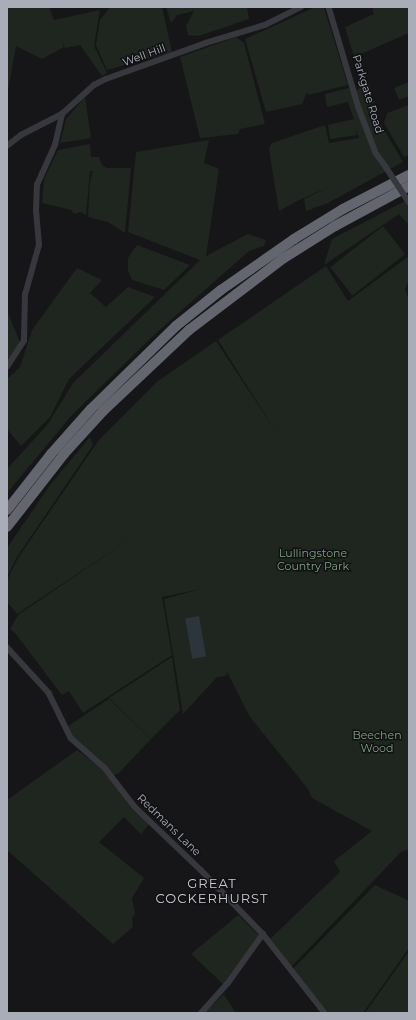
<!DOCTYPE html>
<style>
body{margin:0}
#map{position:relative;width:416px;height:1020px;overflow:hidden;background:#161618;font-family:Montserrat,sans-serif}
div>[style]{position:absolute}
.green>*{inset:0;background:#1e261f;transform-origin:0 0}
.water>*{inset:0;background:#2c353c;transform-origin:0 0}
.street>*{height:5.5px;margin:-2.75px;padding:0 2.75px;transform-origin:2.75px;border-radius:2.75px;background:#37383d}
.highway>*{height:10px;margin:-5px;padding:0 5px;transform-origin:5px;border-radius:5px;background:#63666e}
.street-bridge>*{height:5.5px;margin:-2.75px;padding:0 2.75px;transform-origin:2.75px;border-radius:2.75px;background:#37383d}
span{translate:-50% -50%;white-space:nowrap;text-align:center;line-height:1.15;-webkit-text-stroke:3px #111113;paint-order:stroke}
.street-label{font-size:11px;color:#a8adb8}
.park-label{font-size:11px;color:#7fa381}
.quarter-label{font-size:13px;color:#c9ccd4;letter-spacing:1px}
.frame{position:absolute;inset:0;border:8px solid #a8adb8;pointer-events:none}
</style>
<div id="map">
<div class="green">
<i style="clip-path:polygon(7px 7px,49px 7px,54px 20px,100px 10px,94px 46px,107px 73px,102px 76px,80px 45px,65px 48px,61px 38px,64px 47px,42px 59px,16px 46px,7px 97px)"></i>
<i style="clip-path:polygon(110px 7px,162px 7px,172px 52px,107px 70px,96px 45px,100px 20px)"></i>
<i style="clip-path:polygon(166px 7px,247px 7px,249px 19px,199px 36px,188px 35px,186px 26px,194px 11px,177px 15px,171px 23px)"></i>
<i style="clip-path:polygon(315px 7px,324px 8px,348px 85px,308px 95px,307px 92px,302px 104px,266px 112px,245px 39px)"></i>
<i style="clip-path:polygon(372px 7px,409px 7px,409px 33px,354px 57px,345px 27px,374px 14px)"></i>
<i style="clip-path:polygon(236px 37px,244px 43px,265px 124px,240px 129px,238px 134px,200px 138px,180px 57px)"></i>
<i style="clip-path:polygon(409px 82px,409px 96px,399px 100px,394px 88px)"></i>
<i style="clip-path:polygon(369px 83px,379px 121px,403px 162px,326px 204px,306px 211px,304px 199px,333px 185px,297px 201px,279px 211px,270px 156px,269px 148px,272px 143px,325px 125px,329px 143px,359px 138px,355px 126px,357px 135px,330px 139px,328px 125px,354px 119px,348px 102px,327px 107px,325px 94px,349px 88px,351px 93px)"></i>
<i style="clip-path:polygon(85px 97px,91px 138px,60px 143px,66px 119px)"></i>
<i style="clip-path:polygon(409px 105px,409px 155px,404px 157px,384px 123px,387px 113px)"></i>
<i style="clip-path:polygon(209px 140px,204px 163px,219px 169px,206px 256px,248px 234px,266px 240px,264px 246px,249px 251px,155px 334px,71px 416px,7px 493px,7px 469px,48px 424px,73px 383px,200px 260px,128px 232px,136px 152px)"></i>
<i style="clip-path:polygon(90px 144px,91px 157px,99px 157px,102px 165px,107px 168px,131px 168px,125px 233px,108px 222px,88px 217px,90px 181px,93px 171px,90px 171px,86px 215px,80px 212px,74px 214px,71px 210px,42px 203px,44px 179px,58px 150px)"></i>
<i style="clip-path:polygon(409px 199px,409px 225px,399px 214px,324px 265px,332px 239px)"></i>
<i style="left:383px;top:226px;width:36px;height:67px;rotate:52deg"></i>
<i style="clip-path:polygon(137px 245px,190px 265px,164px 290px,132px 280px,128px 271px,128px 258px)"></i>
<i style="clip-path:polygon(409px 256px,409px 280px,405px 289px,409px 300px,409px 849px,401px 852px,290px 968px,270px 939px,340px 872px,334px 861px,372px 831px,312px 798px,308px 789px,250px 717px,227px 672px,226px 676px,217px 677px,183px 714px,164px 599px,201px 589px,162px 597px,172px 655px,83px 713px,69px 691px,62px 695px,15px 633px,10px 629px,18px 615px,133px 537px,17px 614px,7px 602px,7px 580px,18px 558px,99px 440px,158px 381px,216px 341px,278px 435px,218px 340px,326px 266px,348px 301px)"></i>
<i style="clip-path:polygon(77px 268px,102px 280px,90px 293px,106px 307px,128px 287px,155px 297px,69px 379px,50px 417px,21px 446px,7px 429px,7px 379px,20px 367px,32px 330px)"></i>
<i style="clip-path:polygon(7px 311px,22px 347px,7px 366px)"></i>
<i style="clip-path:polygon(90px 437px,93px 445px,17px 557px,7px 577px,7px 548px,50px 485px)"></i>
<i style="clip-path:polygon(172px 657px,180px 710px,151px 739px,109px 698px)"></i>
<i style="clip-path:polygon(109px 699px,151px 739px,118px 774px,113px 775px,98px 758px,72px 736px,68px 726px)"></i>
<i style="clip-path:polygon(77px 750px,103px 769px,132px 809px,150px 823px,141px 834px,124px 817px,99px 842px,144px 878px,132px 898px,135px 914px,132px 918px,133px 927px,113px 944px,7px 850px,7px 800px)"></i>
<i style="clip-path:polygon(375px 885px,409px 901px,409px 948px,363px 1013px,328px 1013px,292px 970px)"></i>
<i style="clip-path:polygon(238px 915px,260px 936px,224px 985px,191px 954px)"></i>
<i style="clip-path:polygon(409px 951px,409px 1013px,365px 1013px)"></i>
<i style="clip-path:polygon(226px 992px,224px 995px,236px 1013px,204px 1013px)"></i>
</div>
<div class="water">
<i style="left:199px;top:616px;width:41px;height:14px;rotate:80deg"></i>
</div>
<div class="street">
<i style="left:329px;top:7px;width:105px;rotate:73.5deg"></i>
<i style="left:359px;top:108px;width:48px;rotate:69.3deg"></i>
<i style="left:376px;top:153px;width:17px;rotate:54deg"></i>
<i style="left:7px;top:146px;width:18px;rotate:-38deg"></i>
<i style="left:21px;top:135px;width:46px;rotate:-27.1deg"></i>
<i style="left:62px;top:114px;width:43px;rotate:-42.2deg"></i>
<i style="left:94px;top:85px;width:13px;rotate:-27deg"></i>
<i style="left:106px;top:79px;width:106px;rotate:-19.8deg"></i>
<i style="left:206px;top:43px;width:62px;rotate:-17deg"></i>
<i style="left:265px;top:25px;width:40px;rotate:-26.6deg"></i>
<i style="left:7px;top:367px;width:31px;rotate:-57deg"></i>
<i style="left:24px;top:341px;width:46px;rotate:-88.8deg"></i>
<i style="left:25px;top:295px;width:52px;rotate:-74.4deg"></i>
<i style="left:39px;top:245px;width:34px;rotate:-95deg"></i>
<i style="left:36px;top:211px;width:26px;rotate:-88deg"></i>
<i style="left:37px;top:185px;width:44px;rotate:-65.8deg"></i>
<i style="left:55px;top:145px;width:32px;rotate:-77deg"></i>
<i style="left:7px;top:647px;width:62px;rotate:47.6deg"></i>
<i style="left:49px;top:693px;width:50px;rotate:63.9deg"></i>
<i style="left:71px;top:738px;width:45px;rotate:41.4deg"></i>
<i style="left:105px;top:768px;width:49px;rotate:52.4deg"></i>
<i style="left:135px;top:807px;width:91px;rotate:43.7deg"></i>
<i style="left:201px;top:870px;width:89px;rotate:45.9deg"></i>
<i style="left:263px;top:934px;width:100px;rotate:51.9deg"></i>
<i style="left:201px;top:1013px;width:40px;rotate:-48deg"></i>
<i style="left:228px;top:983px;width:60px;rotate:-54.5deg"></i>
</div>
<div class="highway">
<i style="left:7px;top:510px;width:71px;rotate:-51.8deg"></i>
<i style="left:51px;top:454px;width:60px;rotate:-48.4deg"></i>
<i style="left:91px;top:409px;width:119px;rotate:-44.3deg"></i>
<i style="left:176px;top:326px;width:58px;rotate:-38.7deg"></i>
<i style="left:221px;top:290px;width:89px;rotate:-34.9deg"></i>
<i style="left:294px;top:239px;width:57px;rotate:-31.5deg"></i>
<i style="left:343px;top:209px;width:74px;rotate:-27.3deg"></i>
<i style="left:7px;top:527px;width:93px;rotate:-52deg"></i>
<i style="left:64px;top:454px;width:58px;rotate:-47.8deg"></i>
<i style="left:103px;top:411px;width:118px;rotate:-43.3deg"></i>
<i style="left:189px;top:330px;width:119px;rotate:-37.2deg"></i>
<i style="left:284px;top:258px;width:60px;rotate:-32.1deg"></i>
<i style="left:335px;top:226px;width:84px;rotate:-28.4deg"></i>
</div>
<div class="street-bridge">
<i style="left:386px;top:167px;width:42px;rotate:56.7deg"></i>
</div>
<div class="street-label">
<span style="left:144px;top:55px;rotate:-20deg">Well Hill</span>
<span style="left:368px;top:94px;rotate:73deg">Parkgate Road</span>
<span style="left:169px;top:825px;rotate:44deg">Redmans Lane</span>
</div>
<div class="park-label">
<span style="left:313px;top:560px">Lullingstone<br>Country Park</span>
<span style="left:377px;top:742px">Beechen<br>Wood</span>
</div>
<div class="quarter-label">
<span style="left:212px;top:891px">GREAT<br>COCKERHURST</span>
</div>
<div class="frame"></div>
</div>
